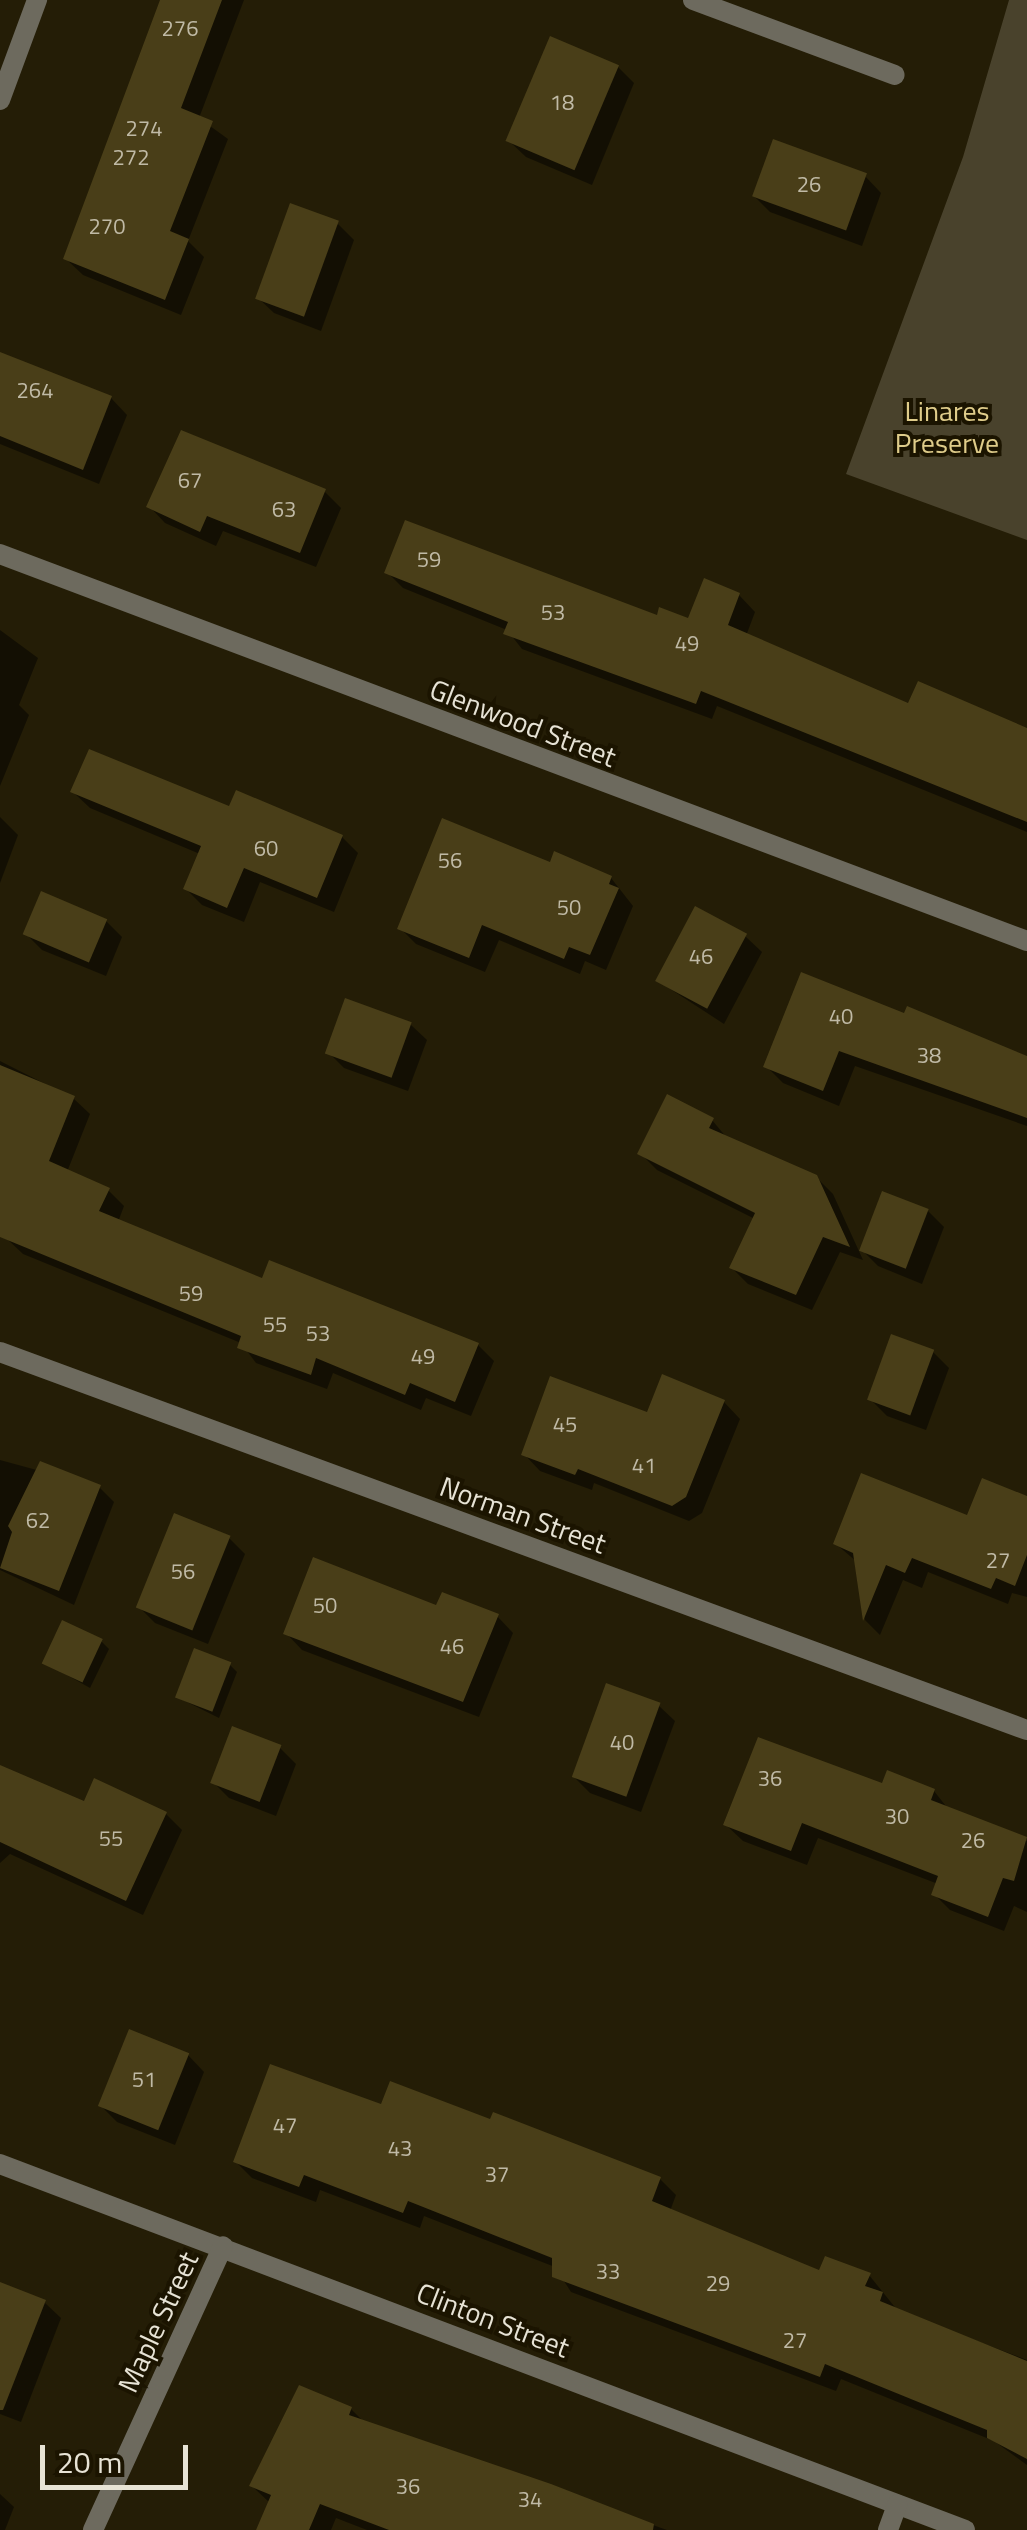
<!DOCTYPE html>
<style>
body{margin:0}
#map{position:relative;width:1027px;height:2530px;overflow:hidden;background:#241d06;font-family:"Titillium Web",sans-serif}
div>[style]{position:absolute}
.green>*{inset:0;background:#49422c}
.shadow>*{inset:0;background:#0007}
.building>*{inset:0;background:#493e18;transform-origin:0 0}
.street>*{height:20px;margin:-10px;padding:0 10px;transform-origin:10px;border-radius:10px;background:#6d6a5e}
span{translate:-50% -50%;white-space:nowrap;text-align:center;line-height:1.15;-webkit-text-stroke:8px #1b1400;paint-order:stroke}
.number-label{font-size:22px;color:#c0baa6}
.number-label span{-webkit-text-stroke-width:0}
.park-label{font-size:28px;color:#dfcc8a}
.street-label{font-size:28px;color:#e7e3d5}
.scale{position:absolute;left:40px;top:2445px;width:148px;height:45px;box-sizing:border-box;border:5px solid #e7e3d5;border-top:0;padding-left:12px;font-size:30px;line-height:35px;white-space:nowrap;color:#e7e3d5;-webkit-text-stroke:8px #1b1400;paint-order:stroke}
</style>
<div id="map">
<div class="green">
<i style="clip-path:polygon(1009px 0,1027px 0,1027px 540px,846px 474px,963px 157px)"></i>
</div>
<div class="shadow">
<i style="clip-path:polygon(163px 0,244px 0,199px 118px,228px 139px,188px 241px,204px 257px,181px 315px,83px 275px,66px 259px)"></i>
<i style="clip-path:polygon(618px 67px,634px 83px,592px 185px,526px 157px,509px 141px)"></i>
<i style="clip-path:polygon(865px 176px,881px 193px,862px 246px,770px 212px,754px 196px)"></i>
<i style="clip-path:polygon(338px 224px,354px 240px,321px 331px,274px 313px,257px 297px)"></i>
<i style="clip-path:polygon(0 376px,111px 398px,127px 415px,99px 484px,0 444px)"></i>
<i style="clip-path:polygon(324px 491px,341px 508px,316px 567px,223px 531px,216px 546px,165px 523px,149px 506px)"></i>
<i style="clip-path:polygon(387px 572px,690px 621px,739px 595px,755px 612px,746px 636px,910px 706px,1027px 731px,1027px 832px,717px 706px,712px 719px,522px 649px,507px 630px,403px 588px)"></i>
<i style="clip-path:polygon(0 630px,38px 658px,19px 705px,29px 715px,0 786px)"></i>
<i style="clip-path:polygon(73px 792px,230px 810px,342px 837px,358px 853px,334px 912px,260px 882px,244px 922px,202px 905px,186px 889px,200px 854px,90px 808px)"></i>
<i style="clip-path:polygon(0 817px,18px 835px,0 883px)"></i>
<i style="clip-path:polygon(551px 865px,611px 878px,633px 906px,606px 970px,585px 961px,580px 974px,499px 940px,485px 972px,416px 944px,400px 928px)"></i>
<i style="clip-path:polygon(106px 921px,122px 937px,106px 976px,42px 950px,26px 934px)"></i>
<i style="clip-path:polygon(745px 936px,762px 952px,724px 1024px,658px 981px)"></i>
<i style="clip-path:polygon(909px 1009px,1027px 1057px,1027px 1126px,855px 1066px,839px 1106px,783px 1083px,766px 1066px,906px 1017px)"></i>
<i style="clip-path:polygon(410px 1024px,427px 1040px,408px 1091px,344px 1068px,328px 1052px)"></i>
<i style="clip-path:polygon(0 1061px,73px 1098px,90px 1114px,67px 1172px,108px 1190px,124px 1206px,118px 1222px,263px 1282px,478px 1345px,494px 1361px,471px 1416px,426px 1398px,421px 1410px,333px 1373px,327px 1389px,256px 1363px,241px 1343px,23px 1254px,6px 1238px)"></i>
<i style="clip-path:polygon(712px 1120px,727px 1138px,816px 1177px,833px 1194px,863px 1260px,840px 1252px,812px 1310px,748px 1284px,732px 1268px,755px 1219px,657px 1170px,640px 1153px)"></i>
<i style="clip-path:polygon(928px 1211px,944px 1227px,922px 1284px,878px 1266px,862px 1250px)"></i>
<i style="clip-path:polygon(933px 1352px,949px 1368px,926px 1430px,887px 1416px,871px 1400px)"></i>
<i style="clip-path:polygon(724px 1402px,740px 1419px,702px 1513px,689px 1521px,594px 1483px,592px 1490px,540px 1471px,524px 1454px,648px 1415px)"></i>
<i style="clip-path:polygon(0 1460px,99px 1487px,114px 1502px,74px 1605px,0 1570px)"></i>
<i style="clip-path:polygon(1027px 1498px,1027px 1597px,1012px 1593px,1008px 1604px,928px 1572px,922px 1588px,903px 1580px,880px 1635px,865px 1620px,857px 1562px,836px 1544px,968px 1518px)"></i>
<i style="clip-path:polygon(229px 1538px,245px 1554px,208px 1644px,155px 1623px,138px 1606px)"></i>
<i style="clip-path:polygon(438px 1608px,497px 1616px,513px 1633px,479px 1717px,302px 1650px,286px 1633px)"></i>
<i style="clip-path:polygon(101px 1641px,109px 1649px,90px 1688px,44px 1662px)"></i>
<i style="clip-path:polygon(229px 1664px,237px 1672px,219px 1718px,177px 1697px)"></i>
<i style="clip-path:polygon(658px 1705px,675px 1721px,641px 1812px,590px 1793px,574px 1777px)"></i>
<i style="clip-path:polygon(280px 1748px,296px 1764px,276px 1816px,229px 1798px,213px 1782px)"></i>
<i style="clip-path:polygon(0 1767px,85px 1804px,166px 1814px,182px 1830px,143px 1915px,10px 1854px,0 1863px)"></i>
<i style="clip-path:polygon(884px 1786px,934px 1791px,949px 1810px,1027px 1841px,1027px 1912px,1014px 1906px,1004px 1931px,950px 1910px,934px 1894px,938px 1884px,818px 1838px,807px 1865px,743px 1841px,726px 1825px)"></i>
<i style="clip-path:polygon(188px 2055px,204px 2072px,175px 2145px,117px 2122px,101px 2106px)"></i>
<i style="clip-path:polygon(383px 2107px,660px 2179px,676px 2195px,670px 2211px,820px 2273px,869px 2275px,898px 2311px,1027px 2360px,1027px 2465px,994px 2441px,841px 2379px,836px 2391px,571px 2292px,555px 2267px,424px 2216px,420px 2228px,320px 2190px,316px 2202px,252px 2178px,236px 2162px)"></i>
<i style="clip-path:polygon(0 2285px,44px 2302px,61px 2318px,21px 2422px,0 2414px)"></i>
<i style="clip-path:polygon(351px 2409px,365px 2423px,667px 2530px,367px 2530px,336px 2518px,331px 2530px,259px 2530px,270px 2503px,252px 2486px)"></i>
<i style="clip-path:polygon(0 2494px,14px 2507px,5px 2530px,0 2530px)"></i>
</div>
<div class="building">
<i style="clip-path:polygon(160px 0,222px 0,181px 108px,213px 121px,170px 231px,189px 239px,165px 300px,63px 259px)"></i>
<i style="left:550px;top:36px;width:75px;height:114px;rotate:23deg"></i>
<i style="left:773px;top:139px;width:100px;height:61px;rotate:20deg"></i>
<i style="left:290px;top:203px;width:52px;height:102px;rotate:20deg"></i>
<i style="clip-path:polygon(0 352px,112px 396px,83px 470px,0 436px)"></i>
<i style="clip-path:polygon(181px 430px,326px 489px,300px 553px,207px 516px,200px 532px,146px 507px)"></i>
<i style="clip-path:polygon(405px 520px,657px 615px,659px 607px,688px 618px,704px 578px,740px 593px,728px 625px,908px 703px,918px 681px,1027px 728px,1027px 822px,701px 691px,696px 704px,503px 634px,508px 622px,384px 573px)"></i>
<i style="clip-path:polygon(89px 749px,229px 806px,236px 790px,343px 835px,317px 898px,244px 868px,227px 908px,183px 889px,201px 846px,70px 792px)"></i>
<i style="clip-path:polygon(442px 818px,550px 862px,554px 851px,612px 876px,609px 884px,619px 888px,590px 955px,569px 947px,564px 959px,482px 925px,469px 958px,397px 929px)"></i>
<i style="left:41px;top:891px;width:72px;height:47px;rotate:23deg"></i>
<i style="left:695px;top:906px;width:59px;height:85px;rotate:28deg"></i>
<i style="clip-path:polygon(801px 972px,904px 1013px,907px 1006px,1027px 1056px,1027px 1118px,839px 1051px,823px 1091px,763px 1067px)"></i>
<i style="left:345px;top:998px;width:71px;height:59px;rotate:20deg"></i>
<i style="clip-path:polygon(0 1065px,75px 1096px,49px 1161px,110px 1188px,99px 1211px,262px 1278px,269px 1260px,479px 1343px,455px 1402px,410px 1383px,405px 1395px,316px 1358px,311px 1375px,237px 1348px,241px 1336px,0 1237px)"></i>
<i style="clip-path:polygon(667px 1094px,714px 1118px,709px 1128px,817px 1175px,850px 1247px,823px 1237px,796px 1295px,729px 1268px,755px 1213px,637px 1154px)"></i>
<i style="left:882px;top:1191px;width:50px;height:64px;rotate:21deg"></i>
<i style="left:891px;top:1334px;width:46px;height:70px;rotate:20deg"></i>
<i style="clip-path:polygon(662px 1374px,725px 1400px,686px 1497px,672px 1506px,578px 1469px,575px 1475px,521px 1455px,550px 1376px,647px 1412px)"></i>
<i style="clip-path:polygon(40px 1461px,101px 1485px,59px 1591px,0 1568px,12px 1532px,8px 1526px)"></i>
<i style="clip-path:polygon(861px 1473px,967px 1515px,982px 1478px,1027px 1496px,1027px 1555px,1015px 1586px,996px 1578px,991px 1589px,912px 1558px,905px 1573px,886px 1565px,863px 1621px,853px 1553px,833px 1544px)"></i>
<i style="left:174px;top:1513px;width:61px;height:102px;rotate:22deg"></i>
<i style="clip-path:polygon(313px 1557px,436px 1605px,442px 1592px,499px 1614px,463px 1702px,283px 1634px)"></i>
<i style="left:62px;top:1620px;width:45px;height:48px;rotate:25deg"></i>
<i style="left:194px;top:1648px;width:40px;height:53px;rotate:21deg"></i>
<i style="left:606px;top:1683px;width:58px;height:100px;rotate:20deg"></i>
<i style="left:232px;top:1726px;width:53px;height:61px;rotate:21deg"></i>
<i style="clip-path:polygon(758px 1737px,882px 1783px,887px 1770px,935px 1789px,931px 1800px,1027px 1837px,1014px 1881px,1003px 1878px,988px 1917px,931px 1895px,938px 1876px,802px 1823px,791px 1851px,723px 1825px)"></i>
<i style="clip-path:polygon(0 1765px,84px 1801px,94px 1778px,167px 1812px,126px 1901px,0 1842px)"></i>
<i style="left:129px;top:2029px;width:65px;height:83px;rotate:22deg"></i>
<i style="clip-path:polygon(270px 2064px,381px 2104px,390px 2081px,490px 2119px,493px 2112px,661px 2177px,652px 2201px,819px 2270px,825px 2256px,871px 2273px,865px 2286px,883px 2292px,880px 2301px,1027px 2361px,1027px 2459px,987px 2438px,987px 2430px,825px 2364px,820px 2377px,552px 2277px,552px 2258px,408px 2201px,403px 2213px,304px 2175px,299px 2187px,233px 2162px)"></i>
<i style="clip-path:polygon(0 2282px,46px 2300px,3px 2410px,0 2410px)"></i>
<i style="clip-path:polygon(299px 2385px,352px 2407px,349px 2415px,551px 2484px,654px 2524px,653px 2530px,389px 2530px,320px 2504px,309px 2530px,256px 2530px,271px 2495px,249px 2486px)"></i>
</div>
<div class="street">
<i style="left:693px;top:0;width:215px;rotate:20.4deg"></i>
<i style="left:0;top:100px;width:107px;rotate:-69.7deg"></i>
<i style="left:0;top:554px;width:1097px;rotate:20.65deg"></i>
<i style="left:0;top:1352px;width:1094px;rotate:20.21deg"></i>
<i style="left:0;top:2164px;width:1032px;rotate:20.77deg"></i>
<i style="left:93px;top:2530px;width:312px;rotate:-65.4deg"></i>
<i style="left:888px;top:2530px;width:27px;rotate:-70deg"></i>
</div>
<div class="number-label">
<span style="left:180px;top:29px">276</span>
<span style="left:562px;top:103px">18</span>
<span style="left:144px;top:129px">274</span>
<span style="left:131px;top:158px">272</span>
<span style="left:809px;top:185px">26</span>
<span style="left:107px;top:227px">270</span>
<span style="left:35px;top:391px">264</span>
<span style="left:190px;top:481px">67</span>
<span style="left:284px;top:510px">63</span>
<span style="left:429px;top:560px">59</span>
<span style="left:553px;top:613px">53</span>
<span style="left:687px;top:644px">49</span>
<span style="left:266px;top:849px">60</span>
<span style="left:450px;top:861px">56</span>
<span style="left:569px;top:908px">50</span>
<span style="left:701px;top:957px">46</span>
<span style="left:841px;top:1017px">40</span>
<span style="left:929px;top:1056px">38</span>
<span style="left:191px;top:1294px">59</span>
<span style="left:275px;top:1325px">55</span>
<span style="left:318px;top:1334px">53</span>
<span style="left:423px;top:1357px">49</span>
<span style="left:565px;top:1425px">45</span>
<span style="left:644px;top:1466px">41</span>
<span style="left:38px;top:1521px">62</span>
<span style="left:998px;top:1561px">27</span>
<span style="left:183px;top:1572px">56</span>
<span style="left:325px;top:1606px">50</span>
<span style="left:452px;top:1647px">46</span>
<span style="left:622px;top:1743px">40</span>
<span style="left:770px;top:1779px">36</span>
<span style="left:897px;top:1817px">30</span>
<span style="left:111px;top:1839px">55</span>
<span style="left:973px;top:1841px">26</span>
<span style="left:144px;top:2080px">51</span>
<span style="left:285px;top:2126px">47</span>
<span style="left:400px;top:2149px">43</span>
<span style="left:497px;top:2175px">37</span>
<span style="left:608px;top:2272px">33</span>
<span style="left:718px;top:2284px">29</span>
<span style="left:795px;top:2341px">27</span>
<span style="left:408px;top:2487px">36</span>
<span style="left:530px;top:2500px">34</span>
</div>
<div class="park-label">
<span style="left:947px;top:427px">Linares<br>Preserve</span>
</div>
<div class="street-label">
<span style="left:523px;top:723px;rotate:21deg">Glenwood Street</span>
<span style="left:523px;top:1515px;rotate:20deg">Norman Street</span>
<span style="left:493px;top:2320px;rotate:21deg">Clinton Street</span>
<span style="left:158px;top:2322px;rotate:-65deg">Maple Street</span>
</div>
<div class="scale">20 m</div>
</div>
